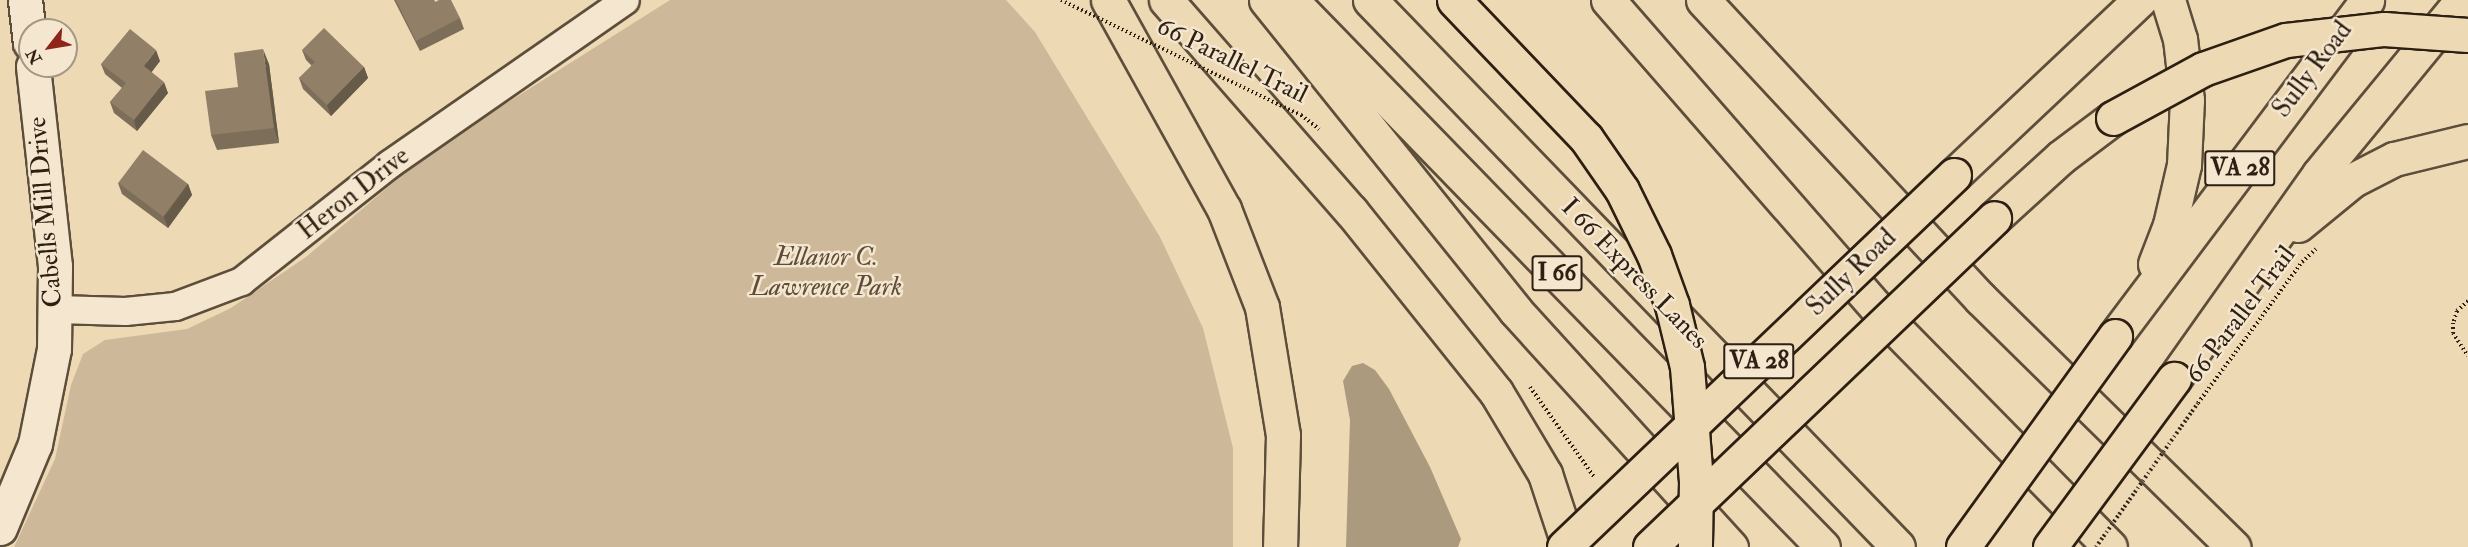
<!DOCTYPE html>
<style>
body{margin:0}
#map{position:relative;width:2468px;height:547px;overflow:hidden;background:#eed9b5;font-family:"IM FELL Double Pica",serif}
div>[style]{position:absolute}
.green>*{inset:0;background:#cdb999}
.water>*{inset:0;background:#ac9a7e}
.path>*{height:4px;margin-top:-2px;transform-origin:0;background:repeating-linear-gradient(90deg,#2d1f12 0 1.5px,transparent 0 4.5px)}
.roads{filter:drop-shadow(2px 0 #5d4e3b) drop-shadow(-2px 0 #5d4e3b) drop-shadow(0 2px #5d4e3b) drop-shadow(0 -2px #5d4e3b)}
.minor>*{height:27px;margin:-13.5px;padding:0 13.5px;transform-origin:13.5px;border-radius:13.5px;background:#f4e6cf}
.tertiary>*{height:33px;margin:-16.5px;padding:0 16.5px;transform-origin:16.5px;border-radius:16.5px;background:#f4e6cf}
.motorway>*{height:33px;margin:-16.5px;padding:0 16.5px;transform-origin:16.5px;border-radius:16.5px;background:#eed9b5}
.path-bridge>*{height:4px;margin-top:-2px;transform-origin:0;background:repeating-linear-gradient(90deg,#2d1f12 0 1.5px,transparent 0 4.5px)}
.bridges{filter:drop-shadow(2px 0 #2d1f12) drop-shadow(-2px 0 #2d1f12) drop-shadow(0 2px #2d1f12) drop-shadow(0 -2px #2d1f12)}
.motorway-bridge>*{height:33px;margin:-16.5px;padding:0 16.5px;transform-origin:16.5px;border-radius:16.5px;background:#eed9b5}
.wall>*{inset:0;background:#7d6e59}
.shaded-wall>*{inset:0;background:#665a48}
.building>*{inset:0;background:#918067;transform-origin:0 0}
span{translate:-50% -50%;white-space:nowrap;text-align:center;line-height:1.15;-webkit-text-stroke:5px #f4e6cf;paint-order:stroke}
.shield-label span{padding:2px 4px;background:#f4e6cf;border:2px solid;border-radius:4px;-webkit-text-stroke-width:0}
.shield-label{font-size:24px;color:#2d1f12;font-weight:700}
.street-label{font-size:26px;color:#2d1f12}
.park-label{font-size:26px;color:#5d4d3a;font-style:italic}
.north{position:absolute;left:18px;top:18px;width:60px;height:60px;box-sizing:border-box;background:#f4e6cf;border:2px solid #a49683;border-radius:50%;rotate:239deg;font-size:16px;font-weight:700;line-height:24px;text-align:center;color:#2d1f12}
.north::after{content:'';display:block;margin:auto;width:21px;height:27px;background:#8f2418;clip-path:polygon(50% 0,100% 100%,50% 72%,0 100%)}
</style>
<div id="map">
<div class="green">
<i style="clip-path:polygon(670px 0,1006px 0,1035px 32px,1160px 237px,1203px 328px,1233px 448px,1233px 547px,14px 547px,55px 459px,71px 385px,83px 354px,105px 340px,187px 329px,231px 308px,306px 257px,402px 175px,486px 116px)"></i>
</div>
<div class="water">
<i style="clip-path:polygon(1363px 363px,1375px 370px,1389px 389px,1430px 467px,1461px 539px,1458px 547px,1346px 547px,1350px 420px,1343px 381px,1352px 366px)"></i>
</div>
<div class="path">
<i style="left:1061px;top:0;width:4px;rotate:27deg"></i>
<i style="left:2468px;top:301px;width:15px;rotate:138deg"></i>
<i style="left:2457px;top:311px;width:13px;rotate:108deg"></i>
<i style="left:2453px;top:323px;width:10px;rotate:90deg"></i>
<i style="left:2453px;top:333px;width:27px;rotate:57deg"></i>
<i style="left:1530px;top:387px;width:112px;rotate:54.5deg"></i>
<i style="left:2198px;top:403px;width:175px;rotate:-53.6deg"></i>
<i style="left:2302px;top:262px;width:19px;rotate:-43deg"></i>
</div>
<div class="roads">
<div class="minor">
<i style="left:56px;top:309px;width:69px;rotate:1.7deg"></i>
<i style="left:125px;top:311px;width:50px;rotate:-5.7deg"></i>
<i style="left:175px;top:306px;width:71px;rotate:-20.7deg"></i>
<i style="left:241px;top:281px;width:189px;rotate:-38.3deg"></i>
<i style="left:389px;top:164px;width:287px;rotate:-34.8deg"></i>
</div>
<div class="tertiary">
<i style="left:25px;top:0;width:43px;rotate:83.4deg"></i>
<i style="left:0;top:528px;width:91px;rotate:-67.4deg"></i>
<i style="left:35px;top:444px;width:97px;rotate:-78.7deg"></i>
<i style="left:54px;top:349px;width:83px;rotate:-89.3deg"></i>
<i style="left:55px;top:266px;width:201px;rotate:-96.3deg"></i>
</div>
<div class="motorway">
<i style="left:1108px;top:0;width:239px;rotate:61deg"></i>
<i style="left:1224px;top:209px;width:105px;rotate:68.8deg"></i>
<i style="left:1262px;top:307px;width:130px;rotate:80.7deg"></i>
<i style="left:1283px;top:435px;width:112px;rotate:91.5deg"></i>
<i style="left:1166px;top:0;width:281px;rotate:48.8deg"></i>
<i style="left:1351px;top:211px;width:232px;rotate:51.3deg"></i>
<i style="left:1496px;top:392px;width:96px;rotate:59.1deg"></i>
<i style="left:1545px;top:474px;width:77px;rotate:71.8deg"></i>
<i style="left:1266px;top:0;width:398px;rotate:51.2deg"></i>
<i style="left:1515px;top:310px;width:321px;rotate:47.7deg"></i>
<i style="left:1291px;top:0;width:763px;rotate:45.8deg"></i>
<i style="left:1370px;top:0;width:760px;rotate:46.01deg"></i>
<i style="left:1608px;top:0;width:427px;rotate:48.9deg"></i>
<i style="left:1889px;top:322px;width:315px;rotate:45.5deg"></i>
<i style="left:1703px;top:0;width:408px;rotate:47.1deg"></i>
<i style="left:1981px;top:299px;width:354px;rotate:44.5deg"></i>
<i style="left:1954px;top:175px;width:255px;rotate:-43.3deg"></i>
<i style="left:1994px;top:218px;width:91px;rotate:-42.3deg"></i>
<i style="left:2061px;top:157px;width:65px;rotate:-36.9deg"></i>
<i style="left:2298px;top:225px;width:71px;rotate:-39.3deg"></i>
<i style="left:2353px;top:180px;width:46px;rotate:-27.1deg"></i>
<i style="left:2394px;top:159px;width:76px;rotate:-13.7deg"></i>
<i style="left:2155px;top:264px;width:42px;rotate:-69deg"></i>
<i style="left:2170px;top:225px;width:62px;rotate:-76.9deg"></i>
<i style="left:2184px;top:165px;width:65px;rotate:-87.4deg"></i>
<i style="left:2187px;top:100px;width:61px;rotate:-96.5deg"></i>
<i style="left:2180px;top:39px;width:41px;rotate:-107.1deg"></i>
<i style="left:2115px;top:336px;width:420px;rotate:-53.1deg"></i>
<i style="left:2174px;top:379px;width:251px;rotate:-54.7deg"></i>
<i style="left:2319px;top:174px;width:225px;rotate:-50.6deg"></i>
</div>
</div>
<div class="path-bridge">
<i style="left:1065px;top:2px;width:262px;rotate:25.6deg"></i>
<i style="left:1301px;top:115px;width:23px;rotate:38deg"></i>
<i style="left:2096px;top:547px;width:176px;rotate:-54.7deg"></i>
</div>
<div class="bridges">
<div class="motorway-bridge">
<i style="left:1454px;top:0;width:191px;rotate:46.3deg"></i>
<i style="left:1586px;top:138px;width:63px;rotate:55.3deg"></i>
<i style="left:1622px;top:190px;width:72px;rotate:63.8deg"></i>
<i style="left:1654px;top:255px;width:53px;rotate:70.2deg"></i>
<i style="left:1672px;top:305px;width:64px;rotate:76.4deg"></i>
<i style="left:1687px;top:367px;width:114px;rotate:85.5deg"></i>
<i style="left:1696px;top:481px;width:66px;rotate:90.9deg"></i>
<i style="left:2113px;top:118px;width:102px;rotate:-28.6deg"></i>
<i style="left:2203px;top:69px;width:88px;rotate:-19.3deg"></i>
<i style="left:2286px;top:40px;width:99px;rotate:-6.4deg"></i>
<i style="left:2384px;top:29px;width:84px;rotate:4.1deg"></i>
<i style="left:1564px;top:547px;width:539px;rotate:-43.65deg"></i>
<i style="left:1650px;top:547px;width:476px;rotate:-43.7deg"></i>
<i style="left:1963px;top:547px;width:260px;rotate:-54.2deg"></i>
<i style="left:2050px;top:547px;width:209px;rotate:-53.6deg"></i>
</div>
</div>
<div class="wall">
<i style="clip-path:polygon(394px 0,434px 0,435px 2px,460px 18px,464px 29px,420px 51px)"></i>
<i style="clip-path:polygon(302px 50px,364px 67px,368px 78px,331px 116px,303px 89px,299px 78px,312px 66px,306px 60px)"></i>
<i style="clip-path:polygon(160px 61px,151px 72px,168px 93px,137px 131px,114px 113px,110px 102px,122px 88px,105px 74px,101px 64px)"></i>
<i style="clip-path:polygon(269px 64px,279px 143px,217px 150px,211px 135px,238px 87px)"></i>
<i style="clip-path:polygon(118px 183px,188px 184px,192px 195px,168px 228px,122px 194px)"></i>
</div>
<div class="shaded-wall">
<i style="clip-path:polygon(263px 49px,269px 64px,279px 143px,274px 128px)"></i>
<i style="clip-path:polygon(156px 50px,160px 61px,148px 77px,144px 66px)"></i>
<i style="clip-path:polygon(364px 67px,368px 78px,331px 116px,327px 105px)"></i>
<i style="clip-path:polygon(164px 82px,168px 93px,137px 131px,134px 120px)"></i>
<i style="clip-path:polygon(188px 184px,192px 195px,168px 228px,164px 217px)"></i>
</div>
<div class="building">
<i style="clip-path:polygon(396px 0,434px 0,435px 2px,439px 0,451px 0,460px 18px,416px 41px)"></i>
<i style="clip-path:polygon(324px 28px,364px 67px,327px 105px,299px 78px,315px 62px,302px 50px)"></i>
<i style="clip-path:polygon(130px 29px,156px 50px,144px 66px,164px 82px,134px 120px,110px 102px,126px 83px,101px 64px)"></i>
<i style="clip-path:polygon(263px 49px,274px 128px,211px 135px,205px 91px,238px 87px,234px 53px)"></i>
<i style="left:143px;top:150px;width:56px;height:41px;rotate:37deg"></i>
</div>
<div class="shield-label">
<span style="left:2240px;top:168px">VA 28</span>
<span style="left:1557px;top:273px">I 66</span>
<span style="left:1759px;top:361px">VA 28</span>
</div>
<div class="street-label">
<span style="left:1232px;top:61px;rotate:26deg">66 Parallel Trail</span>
<span style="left:2313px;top:70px;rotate:-53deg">Sully Road</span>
<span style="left:354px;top:194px;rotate:-38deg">Heron Drive</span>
<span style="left:46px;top:212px;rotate:-95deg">Cabells Mill Drive</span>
<span style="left:1852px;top:273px;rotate:-44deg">Sully Road</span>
<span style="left:1634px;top:274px;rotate:46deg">I 66 Express Lanes</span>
<span style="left:2241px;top:315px;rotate:-53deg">66 Parallel Trail</span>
</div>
<div class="park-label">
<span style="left:826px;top:273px">Ellanor C.<br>Lawrence Park</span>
</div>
<div class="north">N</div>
</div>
